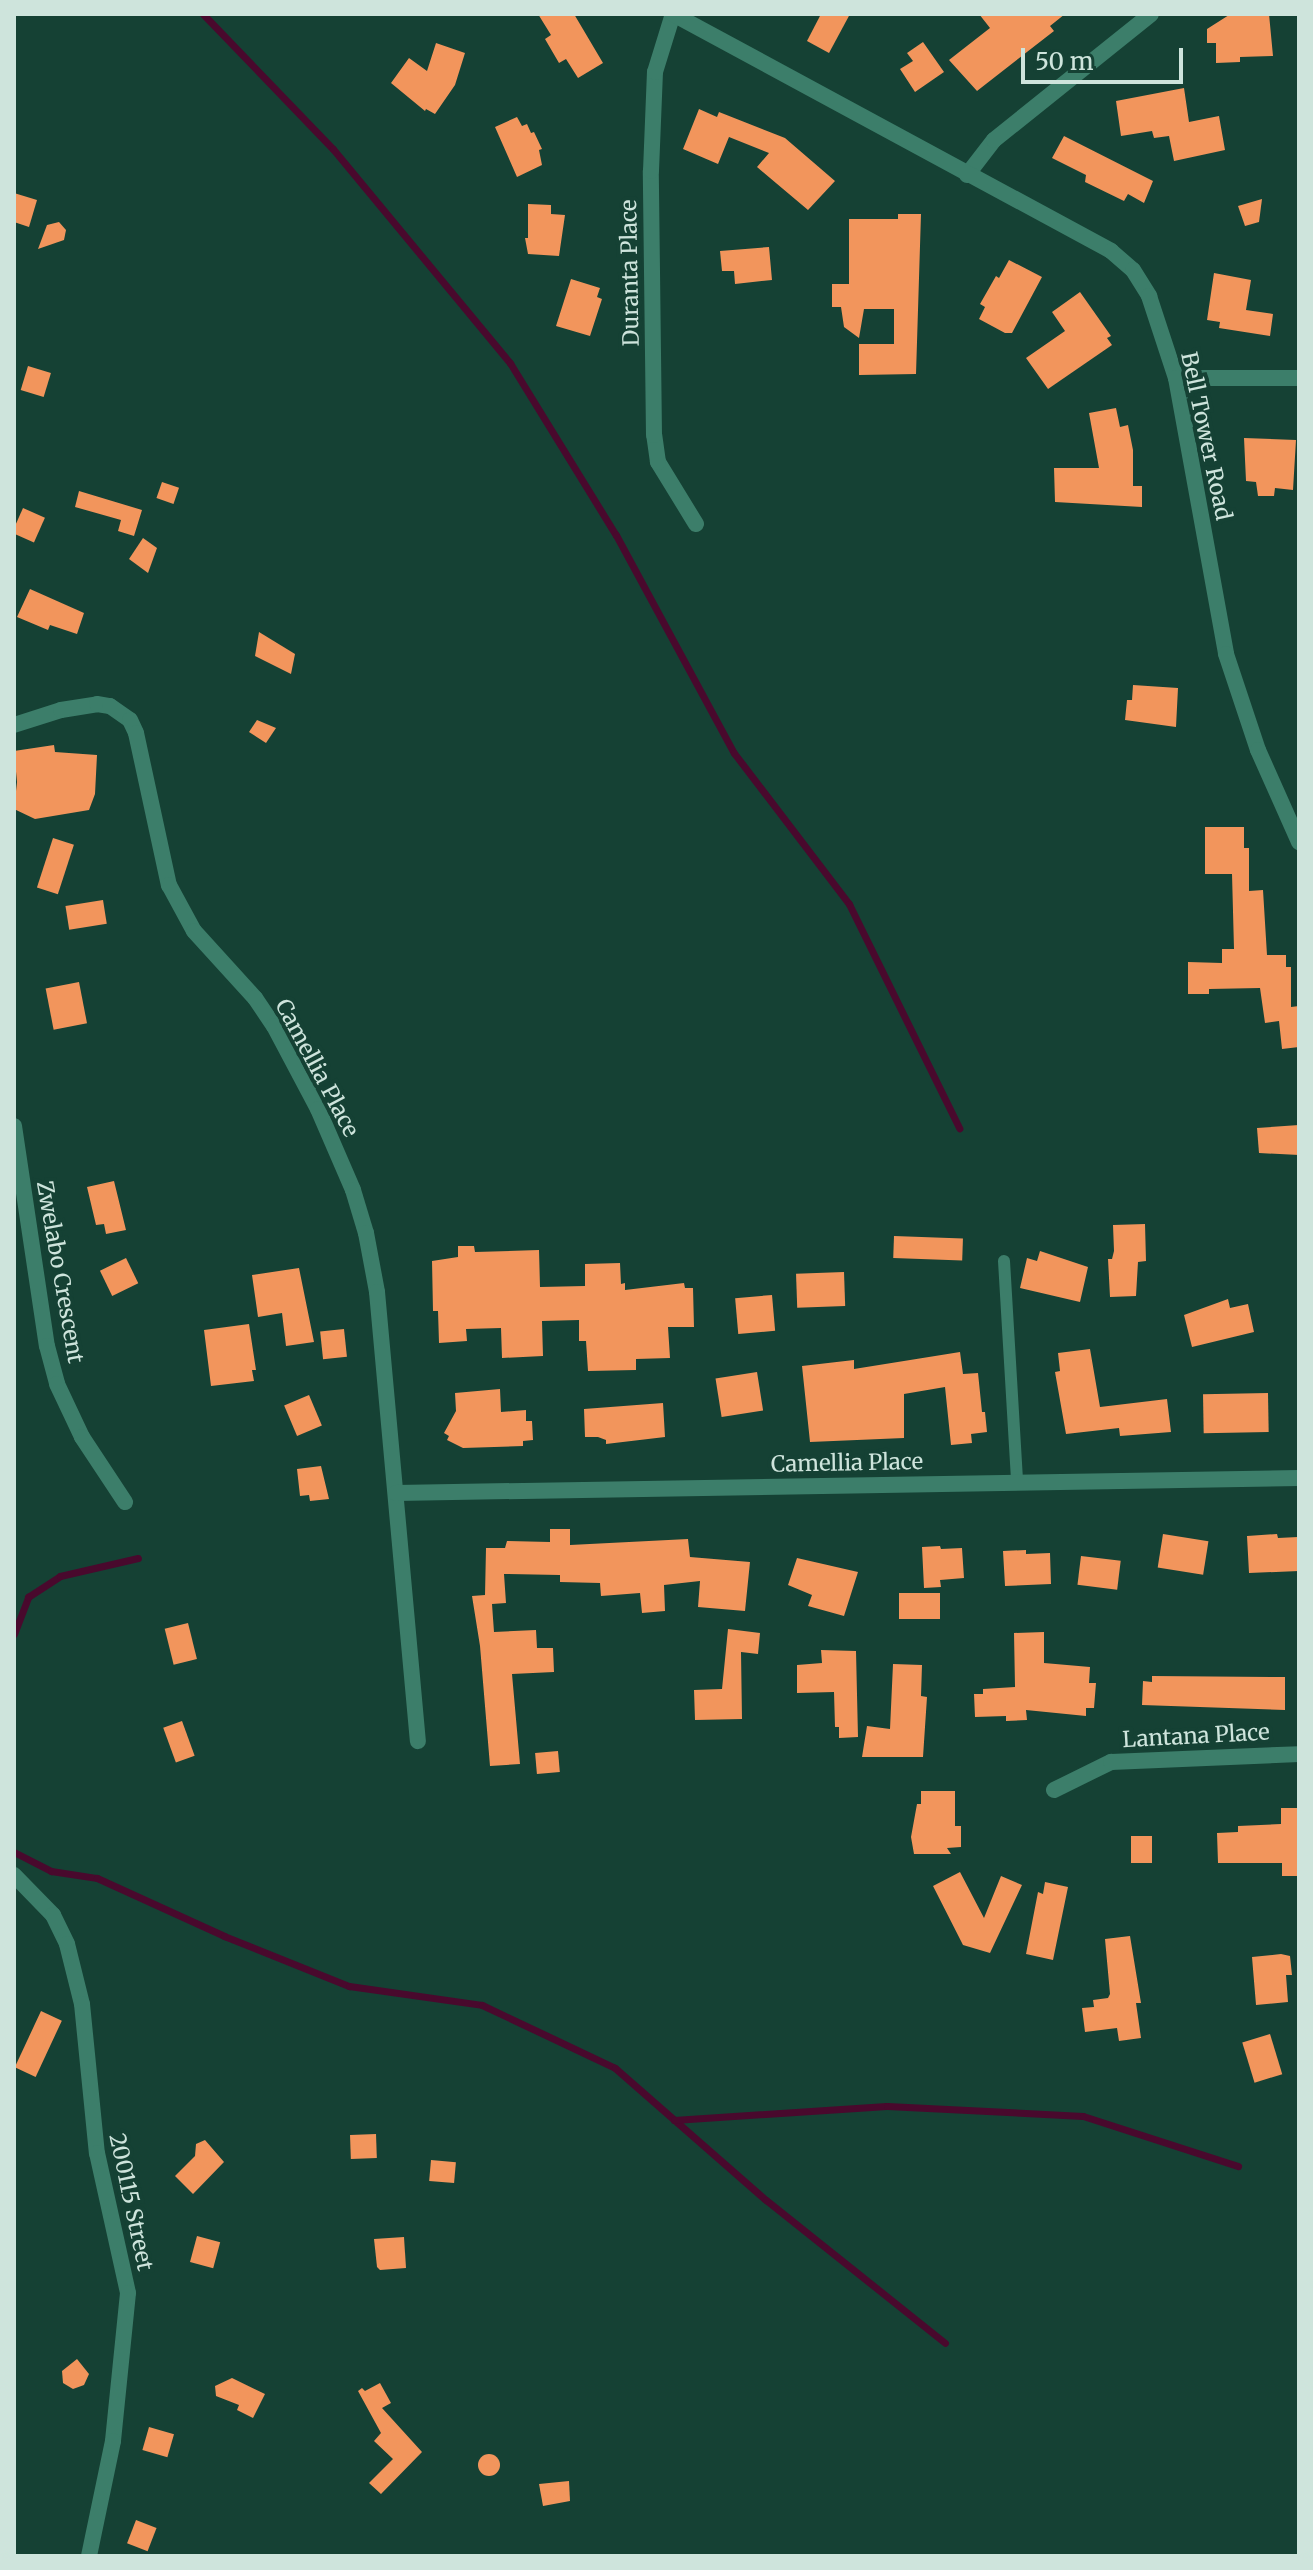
<!DOCTYPE html>
<style>
body{margin:0}
#map{position:relative;width:1313px;height:2570px;overflow:hidden;background:#154134;font-family:Merriweather,serif}
div>[style]{position:absolute}
.stream>*{height:7px;margin:-3.5px;padding:0 3.5px;transform-origin:3.5px;border-radius:3.5px;background:#49092d}
.building>*{inset:0;background:#f2955c;transform-origin:0 0}
.round{border-radius:50%}
.lane>*{height:12px;margin:-6px;padding:0 6px;transform-origin:6px;border-radius:6px;background:#3c7e6a}
.street>*{height:16px;margin:-8px;padding:0 8px;transform-origin:8px;border-radius:8px;background:#3c7e6a}
span{translate:-50% -50%;white-space:nowrap;text-align:center;line-height:1.15;-webkit-text-stroke:8px #154134;paint-order:stroke}
.street-label{font-size:22px;color:#cee4dc}
.frame{position:absolute;inset:0;border:16px solid #cee4dc;pointer-events:none}
.scale{position:absolute;left:1021px;top:48px;width:162px;height:36px;box-sizing:border-box;border:4px solid #cee4dc;border-top:0;padding-left:10px;font-size:24px;line-height:28px;white-space:nowrap;color:#cee4dc;-webkit-text-stroke:6px #154134;paint-order:stroke}
</style>
<div id="map">
<div class="stream">
<i style="left:203px;top:14px;width:187px;rotate:46.1deg"></i>
<i style="left:333px;top:149px;width:278px;rotate:50.4deg"></i>
<i style="left:510px;top:363px;width:202px;rotate:58.4deg"></i>
<i style="left:616px;top:535px;width:248px;rotate:61.6deg"></i>
<i style="left:734px;top:753px;width:190px;rotate:52.7deg"></i>
<i style="left:849px;top:904px;width:250px;rotate:63.8deg"></i>
<i style="left:14px;top:1634px;width:40px;rotate:-69deg"></i>
<i style="left:28px;top:1597px;width:38px;rotate:-33deg"></i>
<i style="left:60px;top:1576px;width:80px;rotate:-13deg"></i>
<i style="left:14px;top:1852px;width:42px;rotate:27.2deg"></i>
<i style="left:51px;top:1871px;width:47px;rotate:8.7deg"></i>
<i style="left:97px;top:1878px;width:140px;rotate:24.5deg"></i>
<i style="left:224px;top:1936px;width:135px;rotate:21.8deg"></i>
<i style="left:349px;top:1986px;width:134px;rotate:8.1deg"></i>
<i style="left:482px;top:2005px;width:147px;rotate:25.3deg"></i>
<i style="left:615px;top:2068px;width:201px;rotate:41.2deg"></i>
<i style="left:766px;top:2200px;width:229px;rotate:38.6deg"></i>
<i style="left:674px;top:2120px;width:213px;rotate:-3.8deg"></i>
<i style="left:887px;top:2106px;width:196px;rotate:2.9deg"></i>
<i style="left:1083px;top:2116px;width:163px;rotate:17.9deg"></i>
</div>
<div class="building">
<i style="clip-path:polygon(538px 14px,574px 14px,603px 63px,578px 78px,566px 59px,559px 63px,545px 39px,551px 35px)"></i>
<i style="clip-path:polygon(821px 14px,850px 14px,829px 53px,807px 41px)"></i>
<i style="clip-path:polygon(979px 14px,1065px 14px,1050px 26px,1054px 31px,977px 91px,949px 60px,990px 28px)"></i>
<i style="clip-path:polygon(1269px 14px,1273px 56px,1240px 57px,1240px 62px,1216px 63px,1216px 43px,1207px 43px,1207px 29px,1229px 15px)"></i>
<i style="clip-path:polygon(923px 42px,944px 72px,915px 92px,900px 69px,913px 61px,907px 53px)"></i>
<i style="clip-path:polygon(436px 43px,465px 53px,455px 85px,435px 114px,426px 109px,425px 111px,391px 83px,409px 58px,427px 71px)"></i>
<i style="clip-path:polygon(1184px 88px,1189px 122px,1219px 116px,1225px 150px,1174px 161px,1169px 136px,1154px 138px,1152px 131px,1121px 136px,1116px 101px)"></i>
<i style="clip-path:polygon(699px 109px,717px 117px,719px 112px,785px 138px,835px 181px,808px 210px,757px 167px,769px 153px,729px 137px,718px 164px,683px 149px)"></i>
<i style="clip-path:polygon(517px 117px,522px 126px,527px 124px,531px 133px,534px 132px,542px 149px,539px 150px,542px 165px,517px 177px,495px 127px)"></i>
<i style="clip-path:polygon(1064px 136px,1153px 181px,1144px 203px,1128px 194px,1124px 201px,1085px 182px,1086px 175px,1052px 158px)"></i>
<i style="clip-path:polygon(14px 193px,37px 200px,29px 227px,14px 222px)"></i>
<i style="clip-path:polygon(1262px 199px,1259px 222px,1245px 226px,1238px 206px)"></i>
<i style="clip-path:polygon(528px 204px,551px 205px,551px 214px,565px 215px,559px 256px,528px 254px,525px 238px,528px 238px)"></i>
<i style="clip-path:polygon(898px 214px,921px 214px,916px 374px,859px 375px,859px 344px,894px 344px,894px 309px,864px 309px,859px 338px,844px 327px,841px 307px,832px 307px,832px 284px,849px 284px,849px 219px,898px 219px)"></i>
<i style="clip-path:polygon(59px 222px,66px 230px,64px 240px,38px 249px,47px 225px)"></i>
<i style="clip-path:polygon(769px 247px,772px 280px,735px 284px,734px 271px,722px 271px,720px 251px)"></i>
<i style="clip-path:polygon(1009px 260px,1042px 277px,1012px 333px,1005px 333px,979px 319px,985px 307px,980px 304px,996px 276px,999px 278px)"></i>
<i style="clip-path:polygon(1214px 273px,1251px 280px,1246px 310px,1273px 314px,1270px 336px,1219px 328px,1220px 322px,1207px 320px)"></i>
<i style="clip-path:polygon(571px 279px,600px 288px,597px 297px,602px 299px,590px 336px,556px 326px)"></i>
<i style="clip-path:polygon(1080px 292px,1111px 336px,1107px 338px,1112px 345px,1048px 389px,1026px 358px,1065px 331px,1052px 312px)"></i>
<i style="left:28px;top:366px;width:24px;height:25px;rotate:17deg"></i>
<i style="clip-path:polygon(1116px 408px,1120px 427px,1128px 425px,1133px 450px,1133px 486px,1142px 486px,1142px 507px,1055px 502px,1054px 468px,1099px 468px,1089px 413px)"></i>
<i style="clip-path:polygon(1244px 438px,1296px 440px,1293px 490px,1275px 488px,1274px 496px,1258px 496px,1256px 482px,1246px 481px)"></i>
<i style="left:162px;top:482px;width:18px;height:17px;rotate:19deg"></i>
<i style="clip-path:polygon(79px 491px,142px 510px,134px 536px,118px 531px,121px 520px,75px 507px)"></i>
<i style="left:23px;top:508px;width:24px;height:27px;rotate:24deg"></i>
<i style="clip-path:polygon(143px 538px,157px 548px,148px 573px,129px 559px)"></i>
<i style="clip-path:polygon(30px 589px,84px 613px,77px 634px,50px 625px,48px 630px,17px 617px)"></i>
<i style="clip-path:polygon(259px 632px,295px 654px,291px 674px,255px 656px)"></i>
<i style="clip-path:polygon(1133px 685px,1178px 688px,1176px 727px,1125px 720px,1127px 700px,1132px 700px)"></i>
<i style="clip-path:polygon(257px 720px,276px 728px,266px 743px,249px 732px)"></i>
<i style="clip-path:polygon(54px 745px,55px 752px,97px 755px,95px 794px,89px 810px,35px 819px,14px 809px,17px 782px,14px 751px)"></i>
<i style="clip-path:polygon(1205px 827px,1244px 827px,1244px 848px,1249px 848px,1249px 891px,1263px 890px,1267px 955px,1286px 955px,1286px 967px,1291px 967px,1291px 1007px,1299px 1006px,1299px 1047px,1282px 1049px,1279px 1021px,1265px 1023px,1260px 988px,1209px 989px,1209px 994px,1188px 994px,1188px 962px,1222px 963px,1222px 949px,1234px 949px,1232px 874px,1205px 874px)"></i>
<i style="left:53px;top:838px;width:22px;height:52px;rotate:18deg"></i>
<i style="left:103px;top:900px;width:24px;height:38px;rotate:81deg"></i>
<i style="left:79px;top:982px;width:42px;height:34px;rotate:79deg"></i>
<i style="clip-path:polygon(1299px 1125px,1299px 1155px,1259px 1153px,1257px 1128px)"></i>
<i style="clip-path:polygon(114px 1181px,126px 1230px,106px 1234px,104px 1224px,96px 1225px,87px 1187px)"></i>
<i style="clip-path:polygon(1145px 1224px,1146px 1261px,1138px 1262px,1136px 1296px,1110px 1297px,1108px 1259px,1112px 1259px,1114px 1251px,1113px 1225px)"></i>
<i style="left:894px;top:1236px;width:69px;height:22px;rotate:2deg"></i>
<i style="clip-path:polygon(458px 1246px,474px 1246px,475px 1252px,539px 1250px,540px 1287px,585px 1286px,585px 1264px,620px 1263px,621px 1284px,625px 1283px,625px 1290px,684px 1283px,685px 1288px,693px 1288px,694px 1327px,668px 1327px,670px 1358px,636px 1359px,636px 1370px,588px 1371px,586px 1341px,579px 1341px,579px 1320px,542px 1321px,543px 1356px,502px 1358px,501px 1328px,466px 1329px,467px 1341px,439px 1343px,438px 1311px,433px 1311px,432px 1261px,458px 1257px)"></i>
<i style="clip-path:polygon(1040px 1251px,1088px 1267px,1080px 1302px,1020px 1288px,1027px 1258px,1037px 1261px)"></i>
<i style="left:126px;top:1258px;width:28px;height:29px;rotate:64deg"></i>
<i style="clip-path:polygon(299px 1268px,314px 1342px,286px 1346px,282px 1313px,258px 1317px,252px 1275px)"></i>
<i style="left:844px;top:1272px;width:34px;height:48px;rotate:88deg"></i>
<i style="left:772px;top:1295px;width:36px;height:37px;rotate:85deg"></i>
<i style="clip-path:polygon(1228px 1299px,1230px 1308px,1248px 1304px,1254px 1332px,1192px 1347px,1184px 1315px)"></i>
<i style="clip-path:polygon(249px 1324px,256px 1370px,252px 1370px,254px 1381px,211px 1386px,204px 1330px)"></i>
<i style="left:344px;top:1329px;width:28px;height:24px;rotate:84deg"></i>
<i style="clip-path:polygon(1090px 1349px,1100px 1407px,1167px 1399px,1171px 1432px,1120px 1436px,1119px 1428px,1066px 1434px,1055px 1372px,1060px 1371px,1058px 1353px)"></i>
<i style="clip-path:polygon(960px 1352px,963px 1374px,978px 1373px,982px 1412px,985px 1412px,987px 1432px,971px 1434px,972px 1443px,951px 1445px,945px 1387px,904px 1394px,904px 1438px,810px 1442px,802px 1366px,854px 1360px,854px 1369px)"></i>
<i style="left:757px;top:1372px;width:39px;height:42px;rotate:81deg"></i>
<i style="clip-path:polygon(500px 1389px,501px 1412px,526px 1410px,526px 1421px,532px 1421px,533px 1440px,523px 1441px,523px 1446px,463px 1448px,447px 1440px,449px 1436px,444px 1433px,456px 1411px,455px 1393px)"></i>
<i style="left:1268px;top:1393px;width:39px;height:65px;rotate:89deg"></i>
<i style="left:309px;top:1395px;width:33px;height:27px;rotate:67deg"></i>
<i style="clip-path:polygon(663px 1403px,665px 1437px,606px 1444px,606px 1440px,598px 1437px,585px 1437px,584px 1409px)"></i>
<i style="clip-path:polygon(321px 1466px,329px 1499px,310px 1501px,309px 1495px,300px 1496px,297px 1469px)"></i>
<i style="clip-path:polygon(550px 1529px,570px 1529px,570px 1545px,688px 1539px,690px 1557px,750px 1562px,745px 1611px,698px 1607px,700px 1581px,664px 1585px,665px 1611px,642px 1613px,640px 1593px,601px 1596px,600px 1583px,560px 1582px,560px 1575px,504px 1574px,506px 1603px,492px 1604px,494px 1632px,536px 1630px,537px 1648px,553px 1648px,554px 1672px,512px 1674px,520px 1764px,490px 1766px,480px 1646px,472px 1596px,485px 1595px,486px 1548px,505px 1548px,507px 1541px,550px 1542px)"></i>
<i style="left:1163px;top:1534px;width:46px;height:34px;rotate:9deg"></i>
<i style="clip-path:polygon(1277px 1534px,1278px 1538px,1298px 1537px,1299px 1571px,1249px 1573px,1247px 1536px)"></i>
<i style="clip-path:polygon(940px 1546px,941px 1549px,962px 1548px,964px 1578px,940px 1580px,941px 1587px,924px 1588px,922px 1547px)"></i>
<i style="clip-path:polygon(1026px 1550px,1026px 1554px,1050px 1553px,1051px 1584px,1005px 1586px,1003px 1551px)"></i>
<i style="left:1081px;top:1556px;width:40px;height:29px;rotate:7deg"></i>
<i style="clip-path:polygon(797px 1558px,858px 1572px,844px 1616px,808px 1606px,812px 1595px,788px 1585px)"></i>
<i style="left:899px;top:1593px;width:41px;height:26px"></i>
<i style="left:188px;top:1623px;width:37px;height:24px;rotate:76deg"></i>
<i style="clip-path:polygon(728px 1629px,760px 1633px,758px 1654px,741px 1652px,742px 1719px,695px 1720px,694px 1690px,722px 1689px)"></i>
<i style="clip-path:polygon(1044px 1632px,1044px 1663px,1090px 1667px,1089px 1683px,1096px 1683px,1094px 1708px,1086px 1708px,1086px 1716px,1026px 1710px,1027px 1720px,1006px 1721px,1006px 1716px,975px 1717px,974px 1694px,983px 1694px,983px 1689px,1015px 1687px,1014px 1633px)"></i>
<i style="clip-path:polygon(821px 1650px,856px 1651px,858px 1737px,839px 1738px,839px 1727px,835px 1727px,834px 1692px,797px 1693px,797px 1665px,822px 1663px)"></i>
<i style="clip-path:polygon(893px 1664px,922px 1665px,921px 1696px,927px 1697px,923px 1757px,862px 1757px,867px 1726px,890px 1729px)"></i>
<i style="clip-path:polygon(1152px 1676px,1285px 1677px,1285px 1710px,1142px 1705px,1143px 1681px,1152px 1682px)"></i>
<i style="left:182px;top:1721px;width:37px;height:20px;rotate:70deg"></i>
<i style="left:558px;top:1751px;width:21px;height:23px;rotate:85deg"></i>
<i style="clip-path:polygon(921px 1791px,955px 1791px,955px 1826px,961px 1826px,961px 1847px,947px 1848px,951px 1854px,914px 1854px,911px 1837px,917px 1804px,921px 1804px)"></i>
<i style="clip-path:polygon(1281px 1808px,1299px 1808px,1299px 1876px,1282px 1876px,1282px 1863px,1218px 1863px,1217px 1833px,1238px 1832px,1238px 1826px,1281px 1824px)"></i>
<i style="left:1131px;top:1836px;width:21px;height:27px"></i>
<i style="clip-path:polygon(960px 1872px,984px 1918px,1001px 1876px,1022px 1885px,990px 1953px,963px 1945px,933px 1886px)"></i>
<i style="clip-path:polygon(1045px 1882px,1068px 1887px,1053px 1960px,1026px 1954px,1038px 1892px,1043px 1894px)"></i>
<i style="clip-path:polygon(1130px 1936px,1141px 2003px,1136px 2003px,1141px 2038px,1119px 2041px,1117px 2028px,1085px 2032px,1082px 2008px,1094px 2007px,1093px 2000px,1108px 1998px,1110px 1994px,1105px 1939px)"></i>
<i style="clip-path:polygon(1281px 1954px,1290px 1956px,1292px 1975px,1286px 1975px,1288px 2002px,1256px 2005px,1252px 1957px)"></i>
<i style="left:41px;top:2011px;width:23px;height:62px;rotate:25deg"></i>
<i style="left:1270px;top:2034px;width:42px;height:29px;rotate:73deg"></i>
<i style="left:376px;top:2134px;width:24px;height:26px;rotate:88deg"></i>
<i style="clip-path:polygon(205px 2140px,224px 2162px,193px 2194px,175px 2176px,195px 2156px,196px 2144px)"></i>
<i style="left:431px;top:2160px;width:25px;height:21px;rotate:5deg"></i>
<i style="left:197px;top:2236px;width:24px;height:27px;rotate:15deg"></i>
<i style="clip-path:polygon(404px 2237px,406px 2268px,380px 2270px,377px 2267px,374px 2239px)"></i>
<i style="clip-path:polygon(77px 2359px,89px 2374px,84px 2385px,73px 2389px,63px 2383px,62px 2371px)"></i>
<i style="clip-path:polygon(232px 2378px,265px 2394px,253px 2418px,237px 2410px,239px 2405px,216px 2396px,215px 2386px)"></i>
<i style="clip-path:polygon(380px 2383px,391px 2403px,382px 2408px,422px 2452px,381px 2494px,369px 2483px,393px 2459px,374px 2441px,381px 2433px,358px 2391px,362px 2388px,365px 2391px)"></i>
<i style="left:149px;top:2427px;width:26px;height:24px;rotate:16deg"></i>
<i class="round" style="left:478px;top:2454px;width:22px;height:22px"></i>
<i style="clip-path:polygon(569px 2481px,570px 2501px,543px 2506px,539px 2484px)"></i>
<i style="left:136px;top:2520px;width:22px;height:25px;rotate:21deg"></i>
</div>
<div class="lane">
<i style="left:1004px;top:1261px;width:221px;rotate:86.6deg"></i>
</div>
<div class="street">
<i style="left:967px;top:175px;width:44px;rotate:-52.4deg"></i>
<i style="left:994px;top:140px;width:201px;rotate:-38.7deg"></i>
<i style="left:1176px;top:378px;width:123px"></i>
<i style="left:696px;top:524px;width:73px;rotate:-121.5deg"></i>
<i style="left:658px;top:462px;width:27px;rotate:-98deg"></i>
<i style="left:654px;top:435px;width:264px;rotate:-90.7deg"></i>
<i style="left:651px;top:171px;width:99px;rotate:-87.7deg"></i>
<i style="left:655px;top:72px;width:61px;rotate:-72.8deg"></i>
<i style="left:673px;top:14px;width:498px;rotate:28.4deg"></i>
<i style="left:1111px;top:251px;width:29px;rotate:41deg"></i>
<i style="left:1133px;top:270px;width:31px;rotate:58deg"></i>
<i style="left:1149px;top:296px;width:86px;rotate:71.8deg"></i>
<i style="left:1176px;top:378px;width:280px;rotate:79.7deg"></i>
<i style="left:1226px;top:654px;width:101px;rotate:71.6deg"></i>
<i style="left:1258px;top:750px;width:101px;rotate:66deg"></i>
<i style="left:14px;top:725px;width:49px;rotate:-17.7deg"></i>
<i style="left:61px;top:710px;width:36px;rotate:-9deg"></i>
<i style="left:97px;top:704px;width:13px;rotate:9deg"></i>
<i style="left:110px;top:706px;width:24px;rotate:35deg"></i>
<i style="left:130px;top:720px;width:14px;rotate:65deg"></i>
<i style="left:136px;top:733px;width:156px;rotate:77.8deg"></i>
<i style="left:169px;top:885px;width:52px;rotate:61.5deg"></i>
<i style="left:194px;top:931px;width:91px;rotate:47.7deg"></i>
<i style="left:255px;top:998px;width:34px;rotate:56deg"></i>
<i style="left:274px;top:1026px;width:94px;rotate:62.1deg"></i>
<i style="left:318px;top:1109px;width:88px;rotate:66.6deg"></i>
<i style="left:353px;top:1190px;width:45px;rotate:73.2deg"></i>
<i style="left:366px;top:1233px;width:60px;rotate:79.4deg"></i>
<i style="left:377px;top:1292px;width:451px;rotate:84.8deg"></i>
<i style="left:14px;top:1126px;width:222px;rotate:81.5deg"></i>
<i style="left:47px;top:1346px;width:39px;rotate:75deg"></i>
<i style="left:57px;top:1384px;width:59px;rotate:64.7deg"></i>
<i style="left:82px;top:1437px;width:78px;rotate:56.5deg"></i>
<i style="left:396px;top:1493px;width:903px;rotate:-0.95deg"></i>
<i style="left:1054px;top:1790px;width:64px;rotate:-26.2deg"></i>
<i style="left:1111px;top:1762px;width:188px;rotate:-2.4deg"></i>
<i style="left:14px;top:1875px;width:56px;rotate:45.7deg"></i>
<i style="left:53px;top:1915px;width:32px;rotate:64deg"></i>
<i style="left:67px;top:1944px;width:62px;rotate:76deg"></i>
<i style="left:82px;top:2004px;width:150px;rotate:84.3deg"></i>
<i style="left:97px;top:2153px;width:143px;rotate:77.5deg"></i>
<i style="left:128px;top:2293px;width:149px;rotate:95.8deg"></i>
<i style="left:113px;top:2441px;width:117px;rotate:101.8deg"></i>
</div>
<div class="street-label">
<span style="left:630px;top:273px;rotate:-91deg">Duranta Place</span>
<span style="left:1206px;top:436px;rotate:78deg">Bell Tower Road</span>
<span style="left:317px;top:1068px;rotate:62deg">Camellia Place</span>
<span style="left:60px;top:1272px;rotate:80deg">Zwelabo Crescent</span>
<span style="left:847px;top:1463px;rotate:-1deg">Camellia Place</span>
<span style="left:1196px;top:1736px;rotate:-3deg">Lantana Place</span>
<span style="left:131px;top:2202px;rotate:78deg">200115 Street</span>
</div>
<div class="frame"></div>
<div class="scale">50 m</div>
</div>
